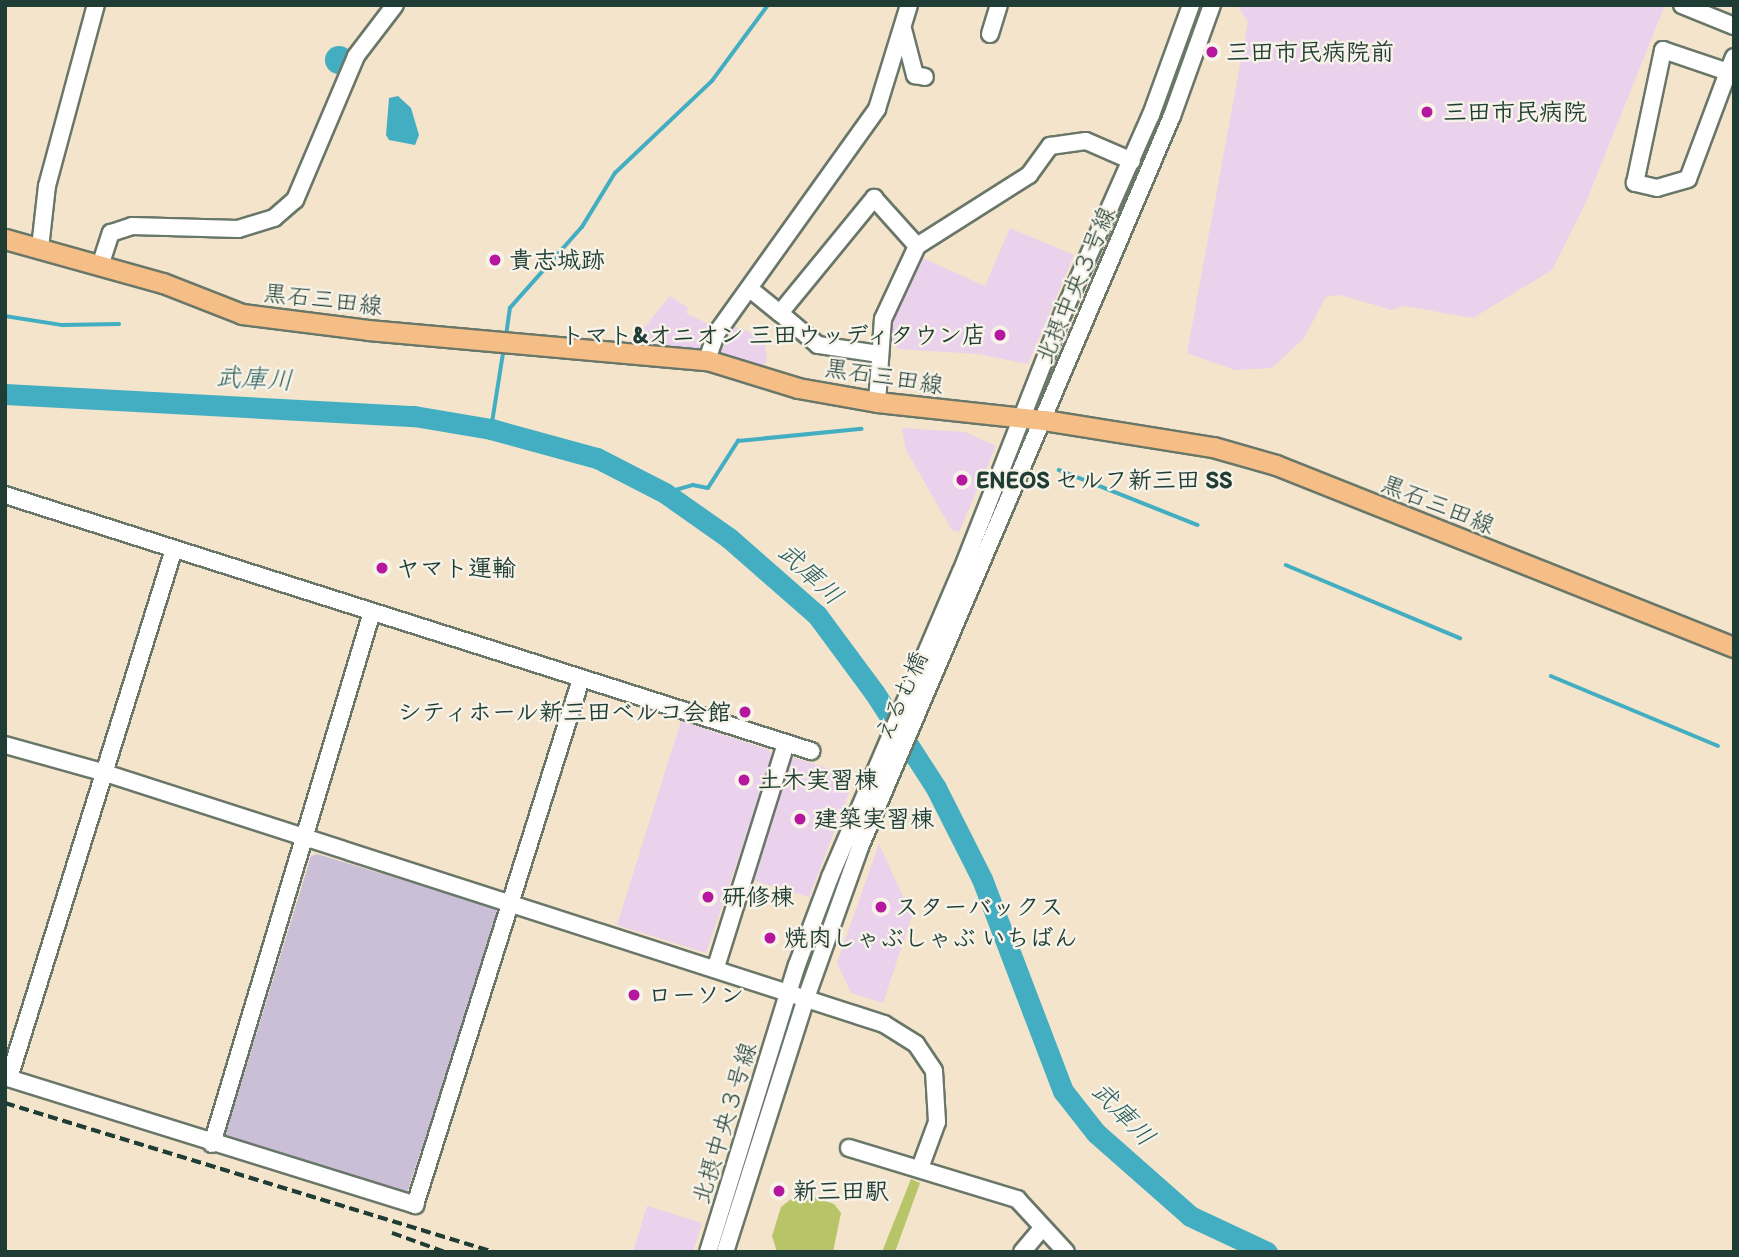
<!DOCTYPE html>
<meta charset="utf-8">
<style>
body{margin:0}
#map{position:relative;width:1739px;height:1257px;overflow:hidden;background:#f3e4cb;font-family:Itim,"Klee One",sans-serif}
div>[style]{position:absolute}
.built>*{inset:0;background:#ead1ec}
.industrial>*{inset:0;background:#cabfd6}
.green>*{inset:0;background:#b7c568}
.water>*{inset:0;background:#43aec2}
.round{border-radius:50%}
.stream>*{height:3.5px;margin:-1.75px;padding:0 1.75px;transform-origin:1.75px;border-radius:1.75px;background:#43aec2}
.river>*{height:21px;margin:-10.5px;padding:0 10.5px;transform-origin:10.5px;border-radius:10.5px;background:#43aec2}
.roads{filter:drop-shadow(2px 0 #697769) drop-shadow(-2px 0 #697769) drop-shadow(0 2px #697769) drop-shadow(0 -2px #697769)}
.minor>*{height:16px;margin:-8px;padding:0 8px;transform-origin:8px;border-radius:8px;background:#fff}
.major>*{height:19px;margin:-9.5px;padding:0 9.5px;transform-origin:9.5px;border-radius:9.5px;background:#f6be87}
.rail>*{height:3.5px;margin-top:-1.75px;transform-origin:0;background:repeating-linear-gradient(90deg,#1f3d34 0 10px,transparent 0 15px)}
.dots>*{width:19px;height:19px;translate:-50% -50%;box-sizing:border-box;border:4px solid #f7f3e8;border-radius:50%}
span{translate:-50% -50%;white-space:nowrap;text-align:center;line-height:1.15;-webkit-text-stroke:5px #f7f3e8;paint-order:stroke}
.poi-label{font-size:24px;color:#1f3d34;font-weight:700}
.left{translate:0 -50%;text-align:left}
.right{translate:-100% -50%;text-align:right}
.street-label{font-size:24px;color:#1f3d34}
.water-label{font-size:26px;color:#2a5f5f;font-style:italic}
.frame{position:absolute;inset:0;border:7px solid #1f3d34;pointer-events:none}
</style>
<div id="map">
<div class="built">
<i style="clip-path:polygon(1237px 5px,1665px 5px,1586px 202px,1552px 270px,1473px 318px,1404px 306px,1392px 310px,1340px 295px,1326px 297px,1304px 338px,1272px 368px,1235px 370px,1187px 353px,1248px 22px)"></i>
<i style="clip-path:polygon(1010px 228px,1074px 255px,1028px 364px,978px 354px,899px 349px,888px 340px,889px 321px,918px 256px,985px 286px)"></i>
<i style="clip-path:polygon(670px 296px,688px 308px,686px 313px,716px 328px,699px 350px,634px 340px)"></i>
<i style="clip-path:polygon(733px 326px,764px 338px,767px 359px,763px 369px,719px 354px)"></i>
<i style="clip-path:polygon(902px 428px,965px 432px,996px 446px,959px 532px,952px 530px,906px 450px)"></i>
<i style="clip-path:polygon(681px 721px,769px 750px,773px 757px,706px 953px,617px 925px)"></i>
<i style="clip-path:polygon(795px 758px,834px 770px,849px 793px,809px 897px,752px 880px,790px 760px)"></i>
<i style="clip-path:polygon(879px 844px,912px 916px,883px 1003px,851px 993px,837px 963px)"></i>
<i style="clip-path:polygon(647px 1206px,702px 1223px,693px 1252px,633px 1252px)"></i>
</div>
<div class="industrial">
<i style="clip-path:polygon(317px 854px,495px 908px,498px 915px,406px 1196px,225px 1136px,311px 856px)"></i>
</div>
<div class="green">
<i style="clip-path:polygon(911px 1179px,920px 1183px,895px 1252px,882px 1252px)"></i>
<i style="clip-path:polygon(810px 1196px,834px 1204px,841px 1213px,833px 1252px,777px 1252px,772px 1236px,781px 1207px,791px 1199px)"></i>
</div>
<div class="water">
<i class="round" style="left:325px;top:46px;width:28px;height:28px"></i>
<i style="clip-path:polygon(398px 96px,411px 108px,419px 135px,415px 145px,389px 140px,386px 135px,389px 98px)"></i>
</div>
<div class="stream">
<i style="left:5px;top:316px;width:58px;rotate:9deg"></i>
<i style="left:62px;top:325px;width:57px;rotate:-1deg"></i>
<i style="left:506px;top:336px;width:28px;rotate:-82deg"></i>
<i style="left:510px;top:308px;width:108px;rotate:-48.4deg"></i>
<i style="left:582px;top:227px;width:63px;rotate:-58.6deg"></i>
<i style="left:615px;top:173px;width:134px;rotate:-43.5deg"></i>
<i style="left:712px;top:81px;width:94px;rotate:-53.6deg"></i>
<i style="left:491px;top:429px;width:83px;rotate:-81deg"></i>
<i style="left:1059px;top:470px;width:149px;rotate:21.6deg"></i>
<i style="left:665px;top:493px;width:29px;rotate:-16deg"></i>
<i style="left:693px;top:485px;width:15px;rotate:11deg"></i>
<i style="left:708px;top:488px;width:56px;rotate:-57.4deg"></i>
<i style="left:738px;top:441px;width:124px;rotate:-5.6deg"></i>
<i style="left:1286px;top:565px;width:189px;rotate:22.8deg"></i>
<i style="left:1551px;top:676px;width:181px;rotate:22.7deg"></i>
</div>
<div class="river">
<i style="left:5px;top:394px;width:410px;rotate:3.1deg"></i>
<i style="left:414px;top:416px;width:78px;rotate:9.6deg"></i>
<i style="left:491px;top:429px;width:110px;rotate:15.3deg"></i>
<i style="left:597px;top:458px;width:76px;rotate:27.2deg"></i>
<i style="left:665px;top:493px;width:78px;rotate:35.1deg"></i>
<i style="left:729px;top:538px;width:117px;rotate:41.2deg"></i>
<i style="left:817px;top:615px;width:96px;rotate:53.5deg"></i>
<i style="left:874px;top:692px;width:114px;rotate:57.1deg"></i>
<i style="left:936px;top:788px;width:102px;rotate:63.2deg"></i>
<i style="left:982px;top:879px;width:227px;rotate:69.1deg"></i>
<i style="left:1063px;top:1091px;width:53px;rotate:51.8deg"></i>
<i style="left:1096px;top:1133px;width:125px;rotate:41.4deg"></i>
<i style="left:1190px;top:1216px;width:85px;rotate:25.1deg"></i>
</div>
<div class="roads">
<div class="minor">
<i style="left:1682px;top:5px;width:56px;rotate:22deg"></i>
<i style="left:903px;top:29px;width:48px;rotate:75.4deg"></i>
<i style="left:915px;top:75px;width:10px;rotate:11deg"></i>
<i style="left:990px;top:34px;width:30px;rotate:-73deg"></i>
<i style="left:1734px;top:57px;width:16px;rotate:112deg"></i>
<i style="left:1728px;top:72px;width:114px;rotate:110.5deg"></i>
<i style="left:1688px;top:179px;width:32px;rotate:164deg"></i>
<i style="left:1657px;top:188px;width:23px;rotate:-167deg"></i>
<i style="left:1635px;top:183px;width:136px;rotate:-78.1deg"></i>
<i style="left:1663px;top:50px;width:69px;rotate:18.7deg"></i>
<i style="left:1728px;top:72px;width:6px;rotate:18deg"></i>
<i style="left:40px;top:248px;width:62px;rotate:-83.6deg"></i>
<i style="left:47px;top:186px;width:188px;rotate:-74.9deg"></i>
<i style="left:100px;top:266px;width:35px;rotate:-72deg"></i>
<i style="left:111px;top:233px;width:22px;rotate:-18deg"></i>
<i style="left:132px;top:226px;width:106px;rotate:1.6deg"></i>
<i style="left:238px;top:229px;width:38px;rotate:-17deg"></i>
<i style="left:274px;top:218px;width:28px;rotate:-41deg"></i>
<i style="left:295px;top:200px;width:156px;rotate:-67deg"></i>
<i style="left:356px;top:56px;width:64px;rotate:-52.6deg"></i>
<i style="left:750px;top:289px;width:38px;rotate:39deg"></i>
<i style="left:879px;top:354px;width:62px;rotate:-171.6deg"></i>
<i style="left:818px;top:345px;width:50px;rotate:-139.9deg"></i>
<i style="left:780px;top:313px;width:149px;rotate:-50.7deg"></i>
<i style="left:874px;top:198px;width:64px;rotate:48.1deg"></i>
<i style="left:707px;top:360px;width:28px;rotate:-71deg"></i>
<i style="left:716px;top:334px;width:277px;rotate:-54.4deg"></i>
<i style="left:877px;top:109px;width:109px;rotate:-72.9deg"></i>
<i style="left:877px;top:402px;width:83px;rotate:-85.9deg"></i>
<i style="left:883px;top:319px;width:81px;rotate:-65deg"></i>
<i style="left:917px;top:246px;width:133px;rotate:-32.4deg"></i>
<i style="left:1029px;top:175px;width:36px;rotate:-54deg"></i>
<i style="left:1050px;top:146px;width:36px;rotate:-8deg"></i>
<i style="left:1086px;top:141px;width:50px;rotate:23.5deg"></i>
<i style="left:5px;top:495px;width:846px;rotate:17.62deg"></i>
<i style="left:5px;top:745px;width:101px;rotate:15.6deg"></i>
<i style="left:102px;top:772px;width:822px;rotate:17.86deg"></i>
<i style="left:884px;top:1024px;width:38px;rotate:32deg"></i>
<i style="left:916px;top:1044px;width:32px;rotate:56deg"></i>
<i style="left:934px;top:1071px;width:51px;rotate:86.6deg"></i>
<i style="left:937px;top:1122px;width:49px;rotate:110.3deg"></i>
<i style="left:716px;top:967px;width:234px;rotate:-72.6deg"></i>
<i style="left:5px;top:1077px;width:430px;rotate:17.3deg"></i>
<i style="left:415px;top:1205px;width:552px;rotate:-72.48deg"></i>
<i style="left:9px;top:1078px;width:554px;rotate:-72.68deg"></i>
<i style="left:212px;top:1144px;width:556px;rotate:-73.26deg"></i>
<i style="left:849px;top:1148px;width:176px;rotate:16.9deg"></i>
<i style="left:1017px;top:1199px;width:72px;rotate:47.2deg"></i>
<i style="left:708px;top:1252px;width:300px;rotate:-72.8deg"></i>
<i style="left:797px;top:965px;width:94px;rotate:-69.4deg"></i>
<i style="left:830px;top:877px;width:332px;rotate:-66.8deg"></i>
<i style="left:961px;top:572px;width:281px;rotate:-68.5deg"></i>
<i style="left:1064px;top:311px;width:214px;rotate:-66.1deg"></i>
<i style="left:1151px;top:115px;width:117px;rotate:-70deg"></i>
<i style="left:725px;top:1252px;width:267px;rotate:-72.3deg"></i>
<i style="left:806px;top:998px;width:160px;rotate:-70.3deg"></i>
<i style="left:860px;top:847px;width:795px;rotate:-66.89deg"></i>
<i style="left:1172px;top:116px;width:118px;rotate:-70.2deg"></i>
<i style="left:1022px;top:1252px;width:30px;rotate:-50deg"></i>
</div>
<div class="major">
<i style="left:5px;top:239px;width:164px;rotate:15.6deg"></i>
<i style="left:163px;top:283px;width:85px;rotate:21.4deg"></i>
<i style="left:242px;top:314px;width:127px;rotate:7.2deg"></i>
<i style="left:368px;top:330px;width:340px;rotate:5.1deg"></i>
<i style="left:707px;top:360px;width:95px;rotate:17.1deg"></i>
<i style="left:798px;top:388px;width:80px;rotate:10deg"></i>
<i style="left:877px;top:402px;width:168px;rotate:6.2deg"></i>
<i style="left:1044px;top:420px;width:171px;rotate:9.1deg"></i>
<i style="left:1213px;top:447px;width:66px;rotate:15.9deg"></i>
<i style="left:1276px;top:465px;width:493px;rotate:21.7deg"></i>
</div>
</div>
<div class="rail">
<i style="left:5px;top:1103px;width:511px;rotate:16.95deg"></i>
<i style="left:392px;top:1233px;width:56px;rotate:19.7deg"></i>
</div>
<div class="dots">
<i style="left:1212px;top:52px;background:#b5179e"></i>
<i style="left:1427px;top:112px;background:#b5179e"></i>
<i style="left:495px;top:260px;background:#b5179e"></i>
<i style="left:1000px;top:335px;background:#b5179e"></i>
<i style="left:962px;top:480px;background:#b5179e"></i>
<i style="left:382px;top:568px;background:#b5179e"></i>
<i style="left:745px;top:712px;background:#b5179e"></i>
<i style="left:744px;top:780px;background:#b5179e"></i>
<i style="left:800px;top:819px;background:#b5179e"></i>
<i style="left:708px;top:897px;background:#b5179e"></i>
<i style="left:881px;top:907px;background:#b5179e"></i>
<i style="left:770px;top:938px;background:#b5179e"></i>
<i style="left:634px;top:995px;background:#b5179e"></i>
<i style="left:779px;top:1191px;background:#b5179e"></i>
</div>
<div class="poi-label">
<span class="left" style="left:1226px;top:52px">三田市民病院前</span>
<span class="left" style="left:1443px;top:112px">三田市民病院</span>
<span class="left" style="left:509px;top:260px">貴志城跡</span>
<span class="right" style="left:986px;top:335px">トマト&amp;オニオン 三田ウッディタウン店</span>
<span class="left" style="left:976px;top:480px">ENEOS セルフ新三田 SS</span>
<span class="left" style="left:396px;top:568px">ヤマト運輸</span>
<span class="right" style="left:731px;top:712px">シティホール新三田ベルコ会館</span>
<span class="left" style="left:758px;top:780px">土木実習棟</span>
<span class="left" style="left:814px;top:819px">建築実習棟</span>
<span class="left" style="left:722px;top:897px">研修棟</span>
<span class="left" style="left:895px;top:907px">スターバックス</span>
<span class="left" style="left:784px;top:938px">焼肉しゃぶしゃぶ いちばん</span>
<span class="left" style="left:648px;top:995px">ローソン</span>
<span class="left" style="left:793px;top:1191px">新三田駅</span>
</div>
<div class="street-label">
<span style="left:1075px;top:285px;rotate:-67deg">北摂中央３号線</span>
<span style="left:323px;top:299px;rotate:7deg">黒石三田線</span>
<span style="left:884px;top:376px;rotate:9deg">黒石三田線</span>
<span style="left:1438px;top:504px;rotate:22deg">黒石三田線</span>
<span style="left:901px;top:696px;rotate:-66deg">えるむ橋</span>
<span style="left:724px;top:1123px;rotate:-73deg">北摂中央３号線</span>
</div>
<div class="water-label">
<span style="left:254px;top:379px;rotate:3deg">武庫川</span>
<span style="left:810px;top:574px;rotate:43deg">武庫川</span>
<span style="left:1123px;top:1114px;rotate:46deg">武庫川</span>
</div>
<div class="frame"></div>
</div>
